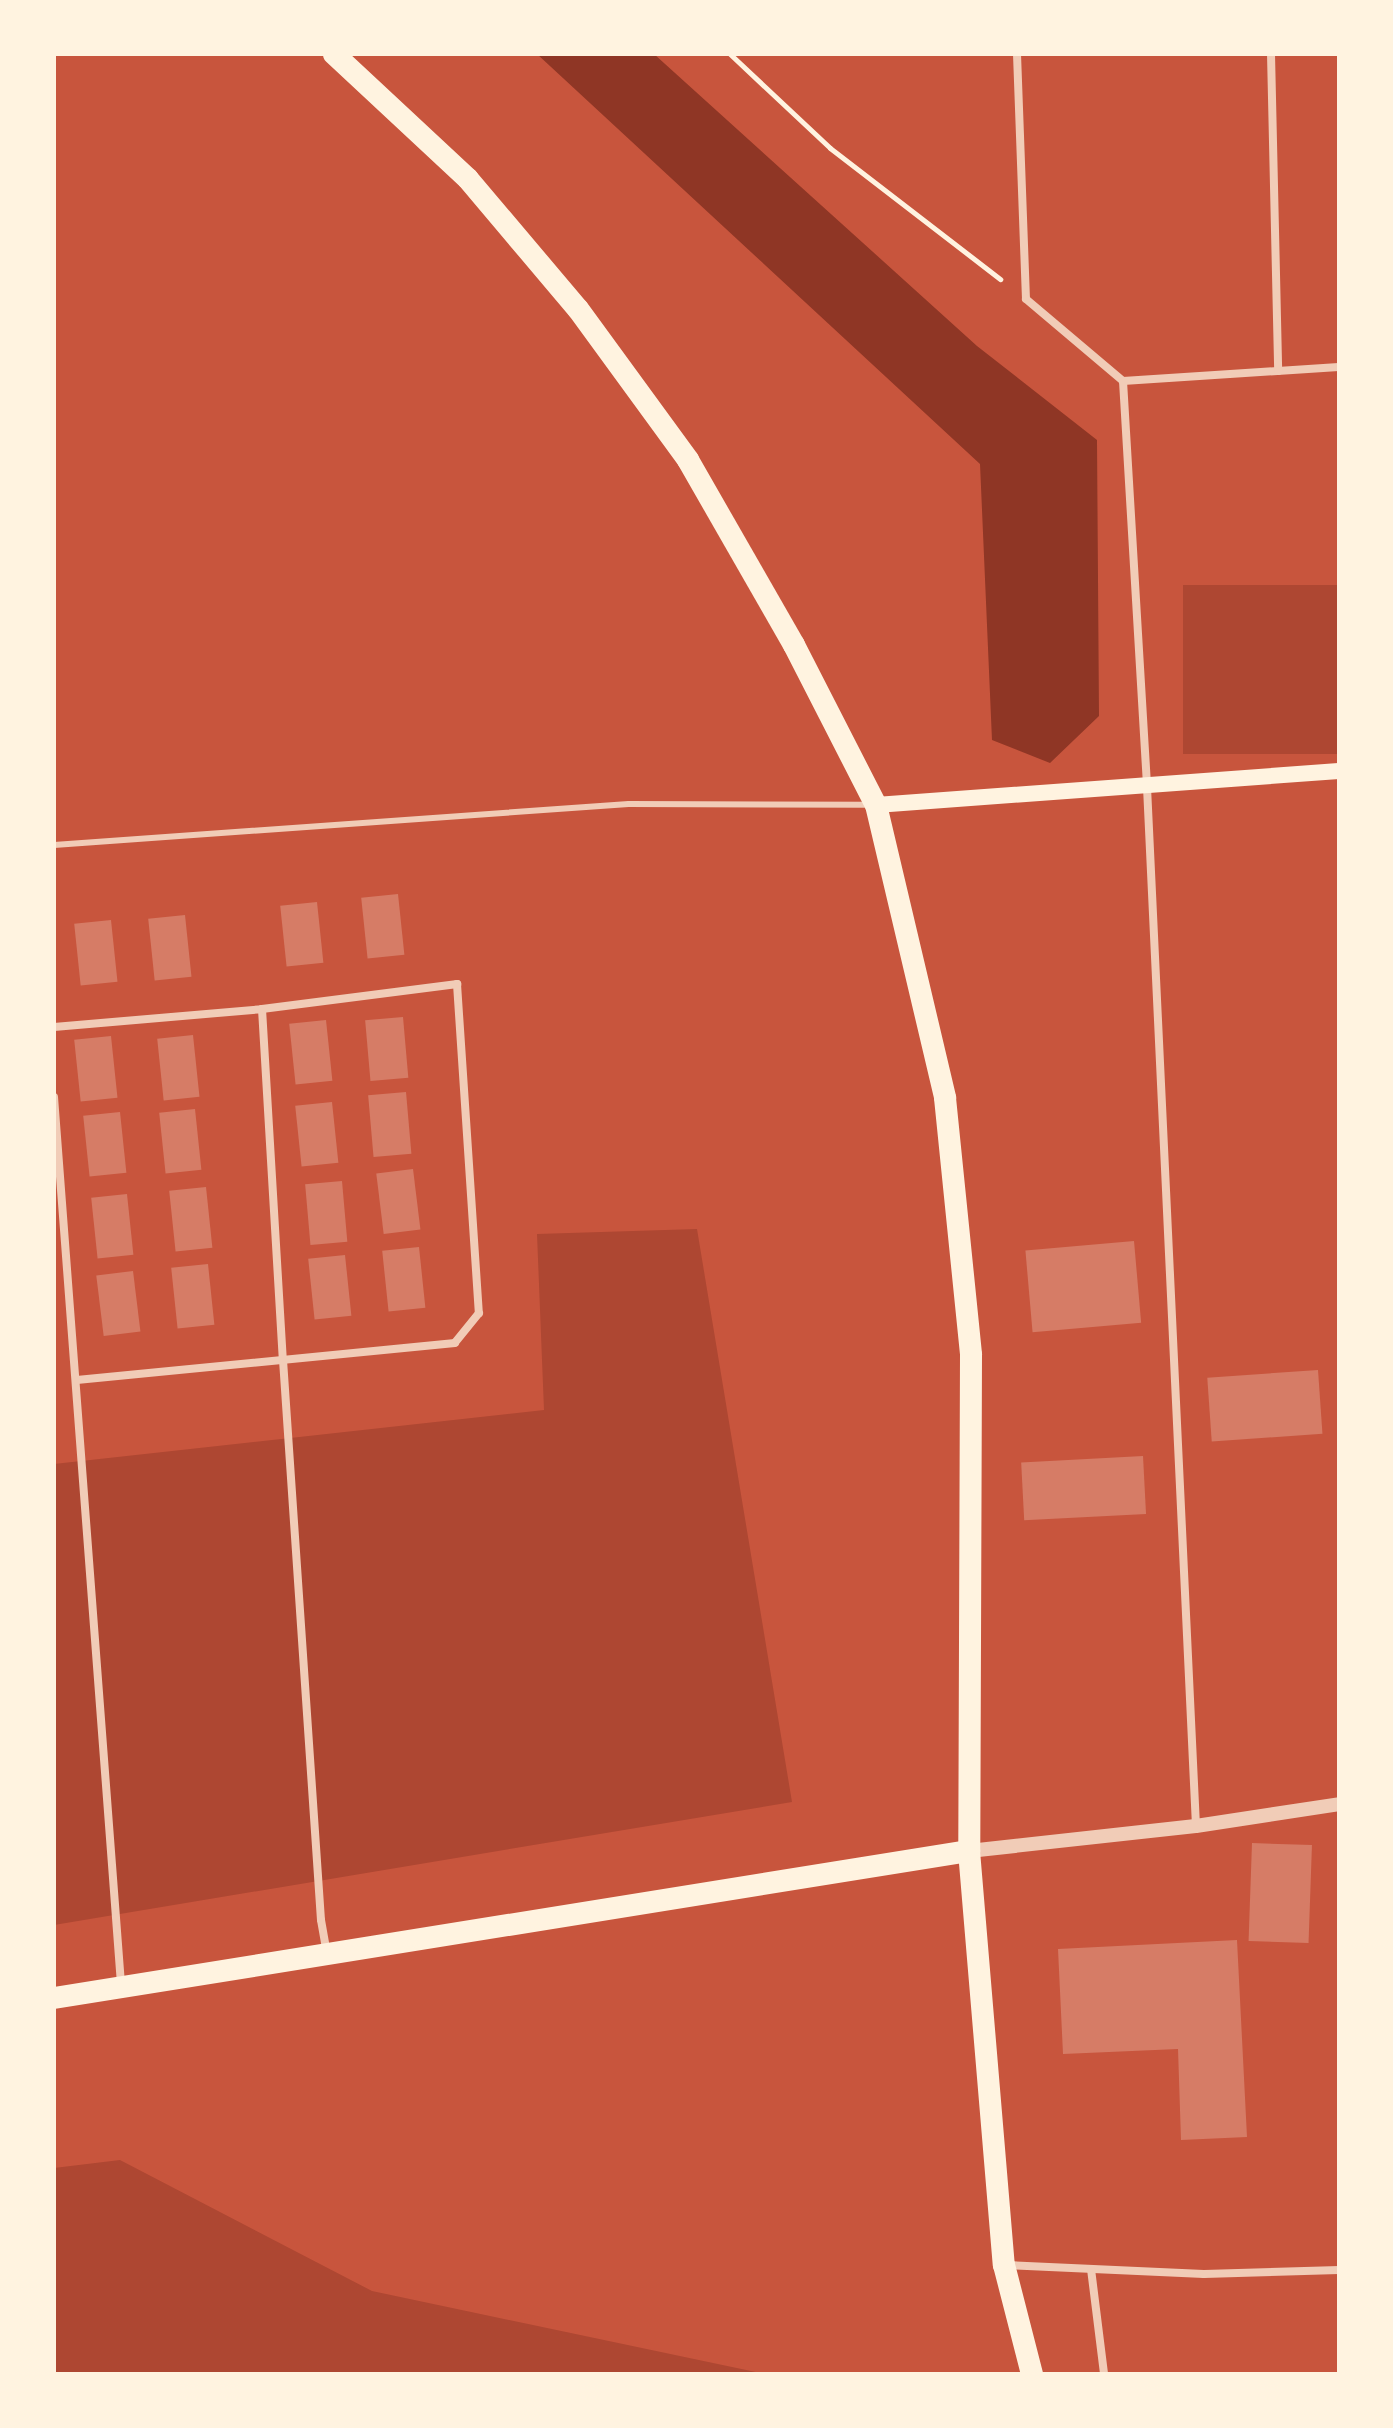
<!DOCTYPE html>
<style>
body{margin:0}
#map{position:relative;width:1393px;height:2428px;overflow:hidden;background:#c8553d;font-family:"Alegreya Sans",sans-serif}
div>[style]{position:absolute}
.green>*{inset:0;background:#ae4732;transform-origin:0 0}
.water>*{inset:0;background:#8f3625}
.building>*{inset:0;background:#d67c66;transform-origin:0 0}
.path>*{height:5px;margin:-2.5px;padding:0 2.5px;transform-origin:2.5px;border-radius:2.5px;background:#fff3e0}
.service>*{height:6px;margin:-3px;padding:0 3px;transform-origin:3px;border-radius:3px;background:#f1ccb7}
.minor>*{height:8px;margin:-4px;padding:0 4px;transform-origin:4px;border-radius:4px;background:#f1ccb7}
.tertiary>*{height:14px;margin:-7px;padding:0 7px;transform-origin:7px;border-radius:7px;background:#f1ccb7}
.secondary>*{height:16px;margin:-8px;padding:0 8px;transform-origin:8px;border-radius:8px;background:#fff3e0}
.trunk>*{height:22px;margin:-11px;padding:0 11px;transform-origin:11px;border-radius:11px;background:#fff3e0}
span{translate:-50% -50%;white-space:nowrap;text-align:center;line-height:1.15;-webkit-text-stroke:7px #fff3e0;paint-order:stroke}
.frame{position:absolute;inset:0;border:56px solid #fff3e0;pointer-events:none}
</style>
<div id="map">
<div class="green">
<i style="left:1339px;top:585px;width:169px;height:156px;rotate:90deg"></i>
<i style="clip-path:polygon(697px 1229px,792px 1802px,54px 1925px,54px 1464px,544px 1410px,537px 1234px)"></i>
<i style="clip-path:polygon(120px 2160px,372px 2291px,765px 2374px,54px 2374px,54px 2168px)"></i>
</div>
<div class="water">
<i style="clip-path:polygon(537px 54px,654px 54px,977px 346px,1097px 440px,1099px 716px,1050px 763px,992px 740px,980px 464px)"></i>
</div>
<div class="building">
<i style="left:398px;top:894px;width:61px;height:37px;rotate:84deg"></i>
<i style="left:317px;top:902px;width:61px;height:37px;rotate:84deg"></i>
<i style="left:185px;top:915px;width:62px;height:37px;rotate:84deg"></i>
<i style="left:111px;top:920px;width:62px;height:37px;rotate:84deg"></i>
<i style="left:403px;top:1017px;width:61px;height:38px;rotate:85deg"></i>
<i style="left:326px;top:1020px;width:61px;height:37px;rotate:84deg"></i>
<i style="left:193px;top:1035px;width:62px;height:36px;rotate:84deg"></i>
<i style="left:111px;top:1036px;width:62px;height:37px;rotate:84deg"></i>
<i style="left:406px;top:1092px;width:62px;height:38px;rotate:85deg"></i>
<i style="left:332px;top:1102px;width:61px;height:37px;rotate:84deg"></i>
<i style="left:195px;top:1109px;width:61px;height:36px;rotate:84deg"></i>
<i style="left:120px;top:1112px;width:61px;height:37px;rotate:84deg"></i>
<i style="left:413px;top:1169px;width:61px;height:37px;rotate:83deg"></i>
<i style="left:342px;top:1181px;width:61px;height:37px;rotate:85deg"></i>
<i style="left:206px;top:1187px;width:61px;height:37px;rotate:84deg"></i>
<i style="left:127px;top:1194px;width:61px;height:36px;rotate:84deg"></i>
<i style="left:1134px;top:1241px;width:82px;height:109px;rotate:85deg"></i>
<i style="left:419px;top:1247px;width:61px;height:37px;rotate:84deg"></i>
<i style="left:345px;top:1255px;width:61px;height:37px;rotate:84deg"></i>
<i style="left:208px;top:1264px;width:61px;height:37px;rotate:84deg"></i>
<i style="left:133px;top:1271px;width:61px;height:37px;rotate:83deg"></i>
<i style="left:1318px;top:1370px;width:64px;height:111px;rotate:86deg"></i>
<i style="left:1143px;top:1456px;width:58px;height:122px;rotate:87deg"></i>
<i style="left:1252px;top:1843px;width:60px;height:98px;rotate:2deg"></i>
<i style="clip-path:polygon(1237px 1940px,1247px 2137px,1181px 2140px,1178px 2049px,1063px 2054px,1058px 1949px)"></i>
</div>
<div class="path">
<i style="left:730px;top:54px;width:137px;rotate:43.2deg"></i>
<i style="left:830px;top:148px;width:215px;rotate:37.6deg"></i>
</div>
<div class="service">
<i style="left:54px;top:845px;width:576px;rotate:-4.08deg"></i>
<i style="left:629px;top:804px;width:240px;rotate:0.2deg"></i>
</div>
<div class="minor">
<i style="left:1017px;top:54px;width:245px;rotate:87.9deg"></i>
<i style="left:1026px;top:299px;width:127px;rotate:40.2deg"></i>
<i style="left:1123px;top:381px;width:216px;rotate:-3.7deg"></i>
<i style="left:1271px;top:54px;width:317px;rotate:88.7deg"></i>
<i style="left:1123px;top:381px;width:407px;rotate:86.6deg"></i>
<i style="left:1147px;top:787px;width:1040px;rotate:87.3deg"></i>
<i style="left:262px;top:1009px;width:352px;rotate:86.6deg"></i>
<i style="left:283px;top:1360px;width:561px;rotate:86.12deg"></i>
<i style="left:321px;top:1920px;width:35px;rotate:80deg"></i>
<i style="left:54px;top:1027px;width:209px;rotate:-4.9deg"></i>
<i style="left:262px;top:1009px;width:197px;rotate:-7.3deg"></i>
<i style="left:457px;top:984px;width:330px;rotate:86.2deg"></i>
<i style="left:479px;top:1313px;width:38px;rotate:129deg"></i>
<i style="left:455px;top:1343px;width:380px;rotate:174.4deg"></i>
<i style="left:54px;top:1097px;width:890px;rotate:85.68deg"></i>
<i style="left:1005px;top:2265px;width:199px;rotate:2.6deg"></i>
<i style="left:1204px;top:2274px;width:135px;rotate:-1.7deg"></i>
<i style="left:1091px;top:2269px;width:106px;rotate:82.9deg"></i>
</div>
<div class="tertiary">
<i style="left:969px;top:1851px;width:228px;rotate:-6.3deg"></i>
<i style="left:1196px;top:1826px;width:145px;rotate:-8.7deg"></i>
</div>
<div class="secondary">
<i style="left:876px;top:805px;width:464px;rotate:-4.2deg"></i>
</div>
<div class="trunk">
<i style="left:334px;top:54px;width:183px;rotate:43deg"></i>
<i style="left:468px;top:179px;width:170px;rotate:49.8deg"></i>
<i style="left:578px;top:309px;width:187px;rotate:53.9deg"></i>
<i style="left:688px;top:460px;width:213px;rotate:60.2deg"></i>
<i style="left:794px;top:645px;width:180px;rotate:62.9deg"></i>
<i style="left:876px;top:805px;width:301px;rotate:76.7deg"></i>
<i style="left:945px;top:1098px;width:258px;rotate:84.2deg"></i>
<i style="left:971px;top:1355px;width:496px;rotate:90.2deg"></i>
<i style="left:969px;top:1851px;width:415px;rotate:85.2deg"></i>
<i style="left:1004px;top:2265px;width:113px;rotate:75.6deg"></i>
<i style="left:54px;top:1998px;width:927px;rotate:-9.13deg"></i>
</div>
<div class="frame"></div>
</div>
